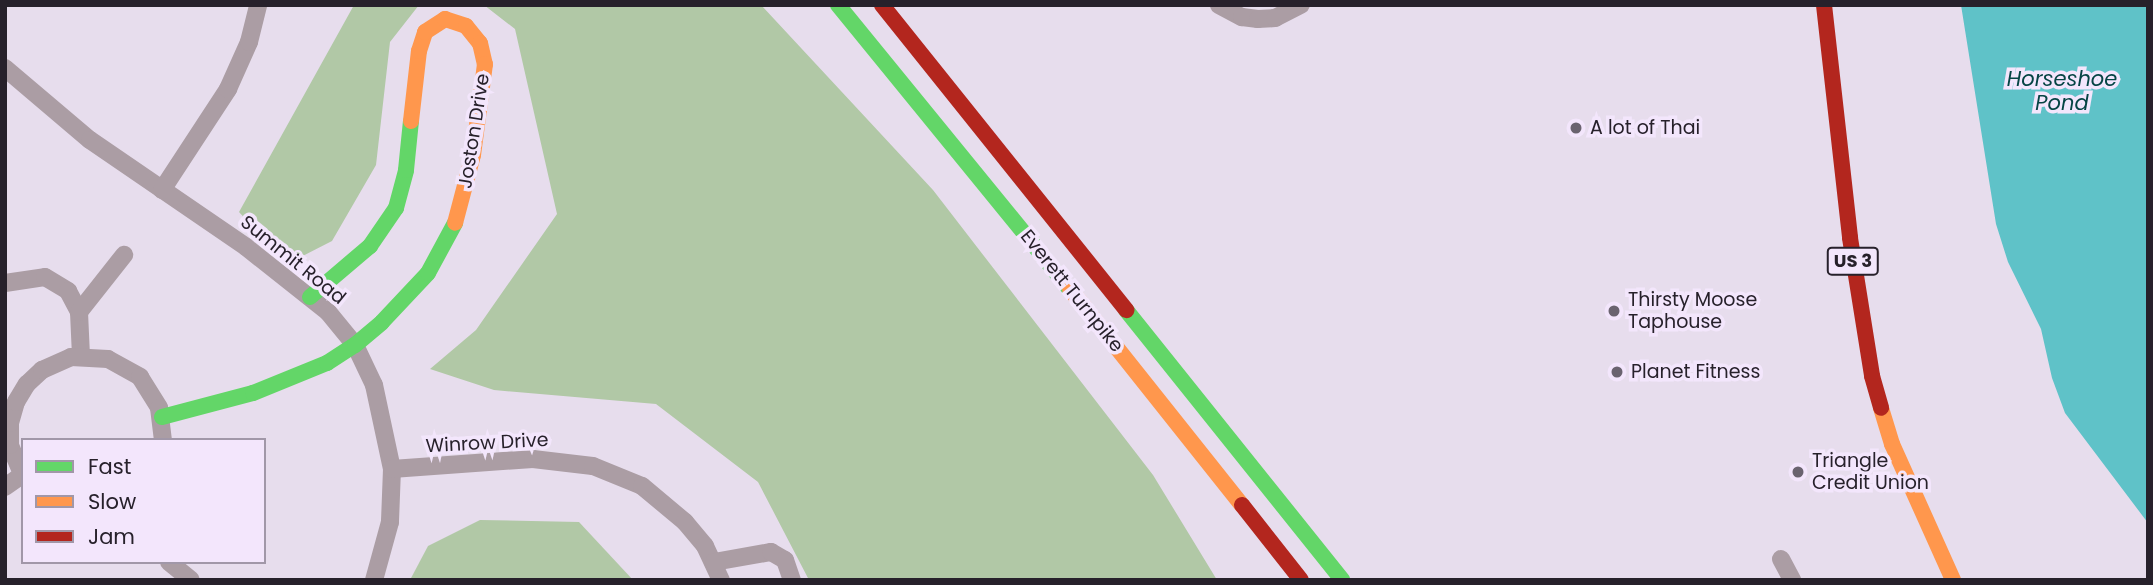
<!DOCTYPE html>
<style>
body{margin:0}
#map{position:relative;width:2153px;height:585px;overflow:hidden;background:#e7dded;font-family:Poppins,sans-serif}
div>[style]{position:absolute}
.forest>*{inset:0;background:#b1c8a6}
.water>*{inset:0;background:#5fc2c8}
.street>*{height:18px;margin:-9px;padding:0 9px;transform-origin:9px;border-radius:9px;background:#ab9da4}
.fast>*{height:16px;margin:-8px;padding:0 8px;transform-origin:8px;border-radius:8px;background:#63d668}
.slow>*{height:16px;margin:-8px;padding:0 8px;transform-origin:8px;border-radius:8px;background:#ff974d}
.jam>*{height:16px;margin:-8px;padding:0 8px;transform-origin:8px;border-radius:8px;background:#b3261e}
.dots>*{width:19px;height:19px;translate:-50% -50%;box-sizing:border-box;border:4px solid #f3e6fc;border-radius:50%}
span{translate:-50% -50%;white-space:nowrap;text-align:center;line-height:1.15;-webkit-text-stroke:7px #f3e6fc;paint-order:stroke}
.shield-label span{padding:2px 5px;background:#f3e6fc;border:2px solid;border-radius:5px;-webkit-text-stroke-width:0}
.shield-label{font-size:18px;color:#27212b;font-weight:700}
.poi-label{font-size:19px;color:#27212b}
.left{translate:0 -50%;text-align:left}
.street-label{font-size:19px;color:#27212b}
.water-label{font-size:21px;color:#054444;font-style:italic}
.frame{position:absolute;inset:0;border:7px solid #27212b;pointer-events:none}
.legend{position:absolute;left:21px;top:438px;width:245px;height:126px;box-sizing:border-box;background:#f3e6fc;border:2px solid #a197a8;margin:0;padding:9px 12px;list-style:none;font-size:21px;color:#27212b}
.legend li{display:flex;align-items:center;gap:14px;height:35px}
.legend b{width:35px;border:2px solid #a197a8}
</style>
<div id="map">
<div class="forest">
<i style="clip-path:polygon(354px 5px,419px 5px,390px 42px,376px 165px,332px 241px,287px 264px,239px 212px)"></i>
<i style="clip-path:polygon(484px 5px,761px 5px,933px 190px,1153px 475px,1217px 580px,809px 580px,758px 482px,656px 404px,494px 390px,430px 369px,476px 330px,557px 214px,515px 29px)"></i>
<i style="clip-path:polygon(480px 520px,579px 522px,633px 580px,410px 580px,428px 546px)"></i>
</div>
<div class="water">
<i style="clip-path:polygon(1961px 5px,2148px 5px,2148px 523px,2065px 413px,2052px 378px,2041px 329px,2008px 262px,1996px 224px)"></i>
</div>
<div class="street">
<i style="left:1219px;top:5px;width:26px;rotate:28deg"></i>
<i style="left:1242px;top:17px;width:16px;rotate:7deg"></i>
<i style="left:1258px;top:19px;width:17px;rotate:-3deg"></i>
<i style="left:1275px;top:18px;width:29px;rotate:-27deg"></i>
<i style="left:5px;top:68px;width:111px;rotate:40.3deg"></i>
<i style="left:90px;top:140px;width:189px;rotate:34.4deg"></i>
<i style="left:246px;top:247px;width:105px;rotate:38.4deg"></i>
<i style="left:328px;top:312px;width:43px;rotate:50.7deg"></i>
<i style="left:355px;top:345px;width:44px;rotate:64.6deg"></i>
<i style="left:374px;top:385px;width:86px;rotate:77.9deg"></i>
<i style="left:392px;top:469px;width:53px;rotate:92.2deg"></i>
<i style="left:390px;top:522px;width:60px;rotate:105.4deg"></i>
<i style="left:162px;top:190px;width:121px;rotate:-56.8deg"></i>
<i style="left:228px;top:89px;width:51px;rotate:-65.9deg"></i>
<i style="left:249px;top:42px;width:38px;rotate:-76deg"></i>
<i style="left:5px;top:283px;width:40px;rotate:-8.5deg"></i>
<i style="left:45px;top:277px;width:27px;rotate:31deg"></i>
<i style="left:68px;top:291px;width:24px;rotate:62deg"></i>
<i style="left:79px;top:312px;width:44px;rotate:87.4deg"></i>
<i style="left:79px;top:312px;width:73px;rotate:-51.7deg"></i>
<i style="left:392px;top:469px;width:141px;rotate:-4.1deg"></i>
<i style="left:533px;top:459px;width:60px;rotate:6.7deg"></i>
<i style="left:593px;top:466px;width:53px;rotate:22.2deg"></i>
<i style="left:642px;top:486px;width:56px;rotate:39.9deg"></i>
<i style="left:685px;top:522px;width:31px;rotate:50deg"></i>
<i style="left:705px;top:546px;width:38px;rotate:65deg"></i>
<i style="left:23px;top:476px;width:34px;rotate:-113deg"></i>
<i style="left:10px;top:445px;width:22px;rotate:-90deg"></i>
<i style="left:10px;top:423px;width:22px;rotate:-74deg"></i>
<i style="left:16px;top:402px;width:21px;rotate:-59deg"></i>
<i style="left:27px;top:384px;width:21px;rotate:-43deg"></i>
<i style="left:42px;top:370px;width:32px;rotate:-24deg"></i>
<i style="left:71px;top:357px;width:37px;rotate:3deg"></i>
<i style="left:108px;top:359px;width:37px;rotate:29deg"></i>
<i style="left:140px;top:377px;width:36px;rotate:58deg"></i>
<i style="left:159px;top:408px;width:32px;rotate:83deg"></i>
<i style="left:5px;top:487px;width:21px;rotate:-35deg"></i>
<i style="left:1781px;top:559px;width:24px;rotate:62deg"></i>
<i style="left:169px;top:562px;width:28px;rotate:39deg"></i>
<i style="left:714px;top:562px;width:58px;rotate:-10deg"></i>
<i style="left:771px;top:552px;width:16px;rotate:30deg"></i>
<i style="left:785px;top:560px;width:21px;rotate:71deg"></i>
</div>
<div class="fast">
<i style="left:838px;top:5px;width:367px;rotate:50.8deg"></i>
<i style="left:310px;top:297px;width:79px;rotate:-40.4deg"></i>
<i style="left:370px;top:246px;width:46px;rotate:-55.6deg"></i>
<i style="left:396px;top:208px;width:39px;rotate:-75deg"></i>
<i style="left:406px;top:170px;width:49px;rotate:-84.2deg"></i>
<i style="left:1126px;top:310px;width:346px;rotate:51.3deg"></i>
<i style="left:162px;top:417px;width:94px;rotate:-14.8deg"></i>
<i style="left:253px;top:393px;width:80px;rotate:-22.1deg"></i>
<i style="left:327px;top:363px;width:33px;rotate:-33deg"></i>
<i style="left:355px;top:345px;width:35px;rotate:-40deg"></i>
<i style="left:382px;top:322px;width:67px;rotate:-46.8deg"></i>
<i style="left:428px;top:273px;width:57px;rotate:-61.6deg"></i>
</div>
<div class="slow">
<i style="left:411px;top:121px;width:70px;rotate:-83.5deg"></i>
<i style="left:419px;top:51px;width:20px;rotate:-72deg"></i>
<i style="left:425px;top:32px;width:24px;rotate:-33deg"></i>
<i style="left:445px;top:19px;width:22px;rotate:18deg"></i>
<i style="left:466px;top:26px;width:22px;rotate:51deg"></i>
<i style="left:480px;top:43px;width:22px;rotate:77deg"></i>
<i style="left:485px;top:64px;width:92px;rotate:97.5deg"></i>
<i style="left:473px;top:155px;width:70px;rotate:104.8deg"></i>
<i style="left:1070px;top:289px;width:276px;rotate:51.5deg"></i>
<i style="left:1881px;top:408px;width:38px;rotate:73deg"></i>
<i style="left:1892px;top:444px;width:149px;rotate:65.8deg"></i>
</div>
<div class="jam">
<i style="left:882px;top:5px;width:391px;rotate:51.3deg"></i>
<i style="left:1824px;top:5px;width:234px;rotate:83.6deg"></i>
<i style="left:1850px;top:238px;width:140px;rotate:80.9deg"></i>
<i style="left:1872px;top:376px;width:33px;rotate:74deg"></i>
<i style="left:1242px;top:505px;width:95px;rotate:51.8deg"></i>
</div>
<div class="dots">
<i style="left:1576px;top:128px;background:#6a636f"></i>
<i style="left:1614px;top:311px;background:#6a636f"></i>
<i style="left:1617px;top:372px;background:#6a636f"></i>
<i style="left:1798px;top:472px;background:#6a636f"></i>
</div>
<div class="shield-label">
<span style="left:1853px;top:261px">US 3</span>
</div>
<div class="poi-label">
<span class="left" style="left:1590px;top:128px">A lot of Thai</span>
<span class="left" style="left:1628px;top:311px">Thirsty Moose<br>Taphouse</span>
<span class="left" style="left:1631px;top:372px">Planet Fitness</span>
<span class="left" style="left:1812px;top:472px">Triangle<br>Credit Union</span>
</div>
<div class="street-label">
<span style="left:474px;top:131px;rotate:-81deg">Joston Drive</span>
<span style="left:293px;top:260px;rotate:39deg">Summit Road</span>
<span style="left:1072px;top:291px;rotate:51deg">Everett Turnpike</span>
<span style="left:487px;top:443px;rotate:-3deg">Winrow Drive</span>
</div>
<div class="water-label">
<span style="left:2062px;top:91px">Horseshoe<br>Pond</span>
</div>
<div class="frame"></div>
<ul class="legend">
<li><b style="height:9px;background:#63d668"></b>Fast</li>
<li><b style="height:9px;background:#ff974d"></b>Slow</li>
<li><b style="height:9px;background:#b3261e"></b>Jam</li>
</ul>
</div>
